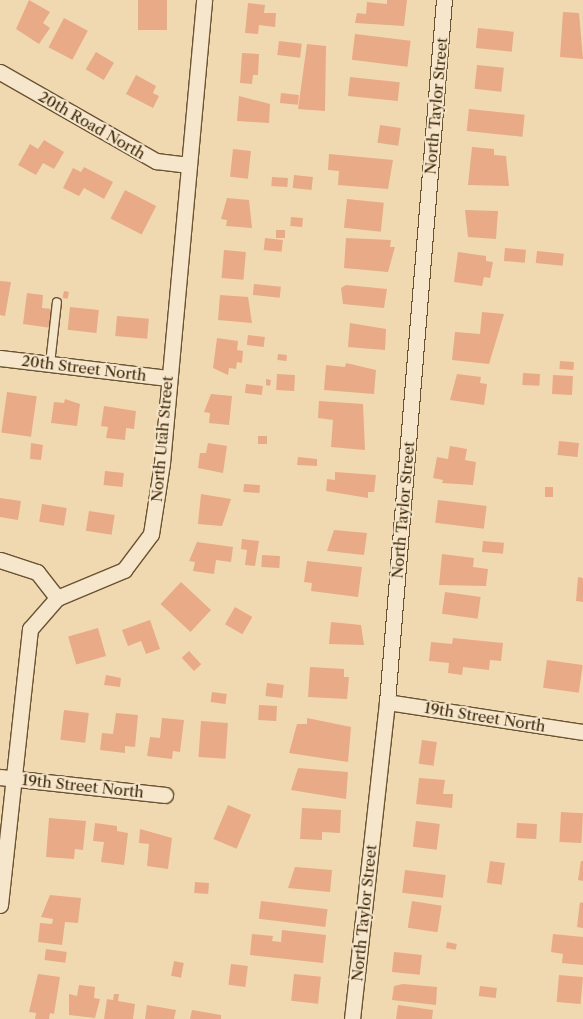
<!DOCTYPE html>
<style>
body{margin:0}
#map{position:relative;width:583px;height:1019px;overflow:hidden;background:#f0d9b1;font-family:"Libre Caslon Text",serif}
div>[style]{position:absolute}
.building>*{inset:0;background:#e8aa87;transform-origin:0 0}
.roads{filter:drop-shadow(1px 0 #6a5331) drop-shadow(-1px 0 #6a5331) drop-shadow(0 1px #6a5331) drop-shadow(0 -1px #6a5331)}
.lane>*{height:8px;margin:-4px;padding:0 4px;transform-origin:4px;border-radius:4px;background:#f5e6cc}
.street>*{height:15px;margin:-7.5px;padding:0 7.5px;transform-origin:7.5px;border-radius:7.5px;background:#f5e6cc}
span{translate:-50% -50%;white-space:nowrap;text-align:center;line-height:1.15;-webkit-text-stroke:4px #f5e6cc;paint-order:stroke}
.street-label{font-size:15px;color:#3d2606}
</style>
<div id="map">
<div class="building">
<i style="clip-path:polygon(29px 0,50px 12px,43px 23px,50px 28px,39px 44px,16px 29px)"></i>
<i style="left:138px;top:0;width:29px;height:30px"></i>
<i style="clip-path:polygon(387px 0,407px 0,404px 26px,355px 23px,357px 13px,366px 14px,367px 2px,387px 4px)"></i>
<i style="clip-path:polygon(248px 3px,265px 5px,264px 13px,276px 13px,275px 27px,259px 25px,258px 34px,245px 33px)"></i>
<i style="clip-path:polygon(563px 12px,579px 13px,583px 59px,560px 57px)"></i>
<i style="left:64px;top:18px;width:27px;height:33px;rotate:28deg"></i>
<i style="left:478px;top:28px;width:36px;height:20px;rotate:6deg"></i>
<i style="left:355px;top:34px;width:56px;height:26px;rotate:7deg"></i>
<i style="left:279px;top:41px;width:23px;height:14px;rotate:7deg"></i>
<i style="clip-path:polygon(307px 44px,326px 46px,325px 111px,298px 109px)"></i>
<i style="left:96px;top:52px;width:21px;height:20px;rotate:31deg"></i>
<i style="clip-path:polygon(242px 53px,259px 54px,258px 75px,253px 75px,252px 84px,240px 83px)"></i>
<i style="left:477px;top:65px;width:27px;height:24px;rotate:6deg"></i>
<i style="clip-path:polygon(136px 75px,156px 86px,153px 93px,159px 96px,153px 108px,126px 94px)"></i>
<i style="left:350px;top:77px;width:50px;height:19px;rotate:6deg"></i>
<i style="left:281px;top:93px;width:18px;height:10px;rotate:6deg"></i>
<i style="clip-path:polygon(239px 96px,270px 104px,269px 123px,237px 121px)"></i>
<i style="left:469px;top:109px;width:56px;height:22px;rotate:6deg"></i>
<i style="left:380px;top:125px;width:21px;height:18px;rotate:8deg"></i>
<i style="clip-path:polygon(44px 140px,64px 152px,54px 169px,43px 163px,36px 175px,18px 165px,30px 144px,38px 149px)"></i>
<i style="clip-path:polygon(472px 147px,494px 149px,494px 155px,506px 156px,509px 186px,468px 185px)"></i>
<i style="left:233px;top:149px;width:18px;height:28px;rotate:6deg"></i>
<i style="clip-path:polygon(329px 154px,393px 160px,388px 189px,338px 185px,339px 171px,328px 170px)"></i>
<i style="clip-path:polygon(84px 167px,113px 182px,104px 199px,84px 188px,79px 196px,63px 188px,73px 168px,81px 172px)"></i>
<i style="left:294px;top:175px;width:19px;height:13px;rotate:6deg"></i>
<i style="left:272px;top:177px;width:16px;height:9px;rotate:4deg"></i>
<i style="left:125px;top:190px;width:35px;height:32px;rotate:27deg"></i>
<i style="clip-path:polygon(227px 198px,249px 200px,252px 228px,226px 226px,227px 220px,221px 219px)"></i>
<i style="left:347px;top:199px;width:37px;height:29px;rotate:6deg"></i>
<i style="clip-path:polygon(465px 210px,498px 211px,496px 239px,468px 237px)"></i>
<i style="left:291px;top:217px;width:12px;height:9px;rotate:5deg"></i>
<i style="left:276px;top:230px;width:9px;height:8px"></i>
<i style="left:265px;top:238px;width:18px;height:12px;rotate:6deg"></i>
<i style="clip-path:polygon(346px 238px,391px 240px,390px 247px,395px 247px,388px 272px,344px 268px)"></i>
<i style="left:505px;top:248px;width:21px;height:13px;rotate:5deg"></i>
<i style="left:224px;top:250px;width:22px;height:28px;rotate:5deg"></i>
<i style="left:537px;top:251px;width:27px;height:12px;rotate:6deg"></i>
<i style="clip-path:polygon(458px 252px,486px 256px,486px 261px,493px 262px,490px 278px,484px 277px,482px 286px,454px 282px)"></i>
<i style="clip-path:polygon(0 281px,11px 282px,5px 316px,0 315px)"></i>
<i style="left:254px;top:284px;width:27px;height:11px;rotate:6deg"></i>
<i style="clip-path:polygon(346px 285px,387px 289px,384px 308px,343px 304px,341px 288px)"></i>
<i style="left:64px;top:291px;width:5px;height:7px;rotate:11deg"></i>
<i style="clip-path:polygon(27px 293px,43px 295px,42px 308px,53px 309px,51px 328px,23px 324px)"></i>
<i style="clip-path:polygon(220px 295px,248px 297px,252px 323px,218px 320px)"></i>
<i style="left:70px;top:307px;width:29px;height:23px;rotate:6deg"></i>
<i style="clip-path:polygon(482px 312px,504px 314px,489px 364px,452px 360px,455px 332px,480px 334px)"></i>
<i style="left:117px;top:316px;width:32px;height:20px;rotate:5deg"></i>
<i style="clip-path:polygon(350px 323px,386px 329px,385px 350px,348px 347px)"></i>
<i style="left:248px;top:335px;width:17px;height:10px;rotate:7deg"></i>
<i style="clip-path:polygon(217px 338px,238px 341px,237px 350px,243px 351px,242px 363px,237px 362px,236px 369px,229px 368px,228px 375px,213px 368px)"></i>
<i style="left:278px;top:354px;width:9px;height:6px;rotate:6deg"></i>
<i style="left:560px;top:361px;width:14px;height:8px;rotate:4deg"></i>
<i style="clip-path:polygon(346px 363px,376px 370px,374px 394px,324px 390px,326px 365px,345px 367px)"></i>
<i style="left:523px;top:373px;width:17px;height:12px;rotate:3deg"></i>
<i style="left:277px;top:374px;width:18px;height:16px;rotate:3deg"></i>
<i style="clip-path:polygon(457px 374px,481px 377px,480px 383px,487px 384px,484px 405px,450px 400px)"></i>
<i style="left:553px;top:375px;width:20px;height:19px;rotate:3deg"></i>
<i style="clip-path:polygon(266px 379px,271px 380px,270px 386px,266px 385px)"></i>
<i style="left:246px;top:384px;width:17px;height:9px;rotate:7deg"></i>
<i style="left:7px;top:392px;width:30px;height:41px;rotate:8deg"></i>
<i style="clip-path:polygon(211px 394px,232px 396px,229px 425px,209px 423px,210px 413px,204px 412px)"></i>
<i style="clip-path:polygon(65px 399px,80px 404px,77px 426px,51px 423px,54px 402px,64px 403px)"></i>
<i style="clip-path:polygon(319px 401px,363px 404px,365px 450px,331px 447px,333px 420px,318px 418px)"></i>
<i style="clip-path:polygon(104px 406px,136px 411px,134px 429px,126px 428px,125px 440px,106px 438px,108px 427px,101px 426px)"></i>
<i style="left:258px;top:436px;width:9px;height:8px"></i>
<i style="left:559px;top:441px;width:20px;height:14px;rotate:6deg"></i>
<i style="clip-path:polygon(31px 443px,43px 445px,41px 460px,30px 459px)"></i>
<i style="clip-path:polygon(208px 443px,227px 446px,223px 473px,198px 468px,200px 453px,206px 453px)"></i>
<i style="clip-path:polygon(450px 446px,467px 449px,465px 460px,476px 462px,473px 485px,442px 483px,443px 480px,433px 478px,437px 457px,448px 459px)"></i>
<i style="clip-path:polygon(298px 457px,317px 459px,317px 466px,297px 465px)"></i>
<i style="left:105px;top:471px;width:19px;height:14px;rotate:6deg"></i>
<i style="clip-path:polygon(335px 472px,376px 475px,374px 492px,368px 492px,368px 498px,326px 491px,327px 479px,335px 480px)"></i>
<i style="left:244px;top:484px;width:16px;height:8px;rotate:4deg"></i>
<i style="left:545px;top:487px;width:8px;height:10px"></i>
<i style="clip-path:polygon(201px 494px,231px 499px,222px 526px,198px 524px)"></i>
<i style="clip-path:polygon(0 498px,21px 501px,18px 520px,0 517px)"></i>
<i style="left:438px;top:500px;width:49px;height:23px;rotate:7deg"></i>
<i style="left:42px;top:504px;width:25px;height:18px;rotate:9deg"></i>
<i style="left:89px;top:511px;width:26px;height:20px;rotate:9deg"></i>
<i style="clip-path:polygon(334px 530px,367px 533px,364px 555px,327px 551px)"></i>
<i style="clip-path:polygon(242px 539px,259px 541px,255px 566px,245px 565px,247px 550px,241px 549px)"></i>
<i style="left:483px;top:541px;width:21px;height:11px;rotate:5deg"></i>
<i style="clip-path:polygon(197px 542px,233px 547px,231px 562px,216px 560px,214px 574px,193px 571px,195px 562px,189px 561px)"></i>
<i style="clip-path:polygon(442px 554px,474px 558px,473px 567px,488px 569px,486px 586px,439px 585px)"></i>
<i style="left:262px;top:555px;width:18px;height:12px;rotate:3deg"></i>
<i style="clip-path:polygon(307px 561px,362px 567px,358px 597px,311px 591px,312px 583px,304px 582px)"></i>
<i style="clip-path:polygon(578px 577px,583px 578px,583px 602px,576px 601px)"></i>
<i style="left:181px;top:582px;width:41px;height:30px;rotate:43deg"></i>
<i style="left:445px;top:592px;width:36px;height:22px;rotate:8deg"></i>
<i style="left:235px;top:607px;width:20px;height:20px;rotate:30deg"></i>
<i style="clip-path:polygon(150px 620px,160px 649px,146px 654px,141px 641px,128px 646px,122px 630px)"></i>
<i style="clip-path:polygon(331px 622px,361px 625px,364px 645px,329px 644px)"></i>
<i style="left:98px;top:628px;width:29px;height:31px;rotate:74deg"></i>
<i style="clip-path:polygon(453px 638px,503px 643px,501px 661px,490px 660px,489px 670px,463px 667px,462px 675px,448px 673px,449px 663px,429px 661px,431px 642px,452px 644px)"></i>
<i style="left:189px;top:651px;width:18px;height:10px;rotate:47deg"></i>
<i style="left:547px;top:660px;width:36px;height:28px;rotate:8deg"></i>
<i style="clip-path:polygon(310px 667px,344px 669px,344px 677px,349px 677px,347px 699px,308px 697px)"></i>
<i style="clip-path:polygon(106px 675px,121px 678px,120px 687px,104px 685px)"></i>
<i style="left:267px;top:683px;width:17px;height:13px;rotate:7deg"></i>
<i style="left:212px;top:692px;width:15px;height:10px;rotate:8deg"></i>
<i style="left:259px;top:705px;width:18px;height:15px;rotate:3deg"></i>
<i style="left:64px;top:710px;width:25px;height:30px;rotate:7deg"></i>
<i style="clip-path:polygon(116px 713px,138px 715px,135px 747px,125px 746px,125px 753px,100px 750px,102px 733px,113px 734px)"></i>
<i style="clip-path:polygon(162px 718px,184px 720px,180px 752px,173px 751px,172px 759px,147px 756px,150px 737px,160px 738px)"></i>
<i style="clip-path:polygon(307px 718px,351px 727px,348px 762px,289px 753px,297px 724px,307px 724px)"></i>
<i style="left:201px;top:721px;width:27px;height:36px;rotate:4deg"></i>
<i style="left:422px;top:740px;width:15px;height:24px;rotate:8deg"></i>
<i style="clip-path:polygon(298px 768px,348px 772px,346px 799px,291px 790px)"></i>
<i style="clip-path:polygon(419px 778px,445px 780px,443px 794px,453px 794px,452px 808px,416px 804px)"></i>
<i style="left:228px;top:805px;width:25px;height:37px;rotate:23deg"></i>
<i style="clip-path:polygon(302px 808px,341px 810px,340px 833px,322px 832px,322px 840px,300px 839px)"></i>
<i style="left:561px;top:812px;width:22px;height:30px;rotate:3deg"></i>
<i style="clip-path:polygon(49px 818px,86px 821px,83px 850px,75px 849px,74px 859px,46px 857px)"></i>
<i style="left:416px;top:821px;width:24px;height:26px;rotate:7deg"></i>
<i style="clip-path:polygon(95px 823px,117px 826px,117px 831px,128px 833px,124px 865px,101px 862px,104px 842px,93px 841px)"></i>
<i style="left:517px;top:823px;width:20px;height:15px;rotate:3deg"></i>
<i style="clip-path:polygon(140px 829px,172px 838px,168px 869px,147px 866px,149px 844px,139px 843px)"></i>
<i style="left:490px;top:861px;width:15px;height:22px;rotate:8deg"></i>
<i style="clip-path:polygon(581px 861px,583px 861px,583px 881px,578px 880px)"></i>
<i style="clip-path:polygon(295px 867px,332px 870px,330px 892px,288px 888px)"></i>
<i style="left:405px;top:870px;width:41px;height:23px;rotate:7deg"></i>
<i style="left:195px;top:882px;width:14px;height:11px;rotate:4deg"></i>
<i style="clip-path:polygon(50px 895px,81px 898px,78px 923px,65px 922px,62px 945px,38px 942px,40px 923px,52px 924px,53px 919px,41px 917px)"></i>
<i style="left:261px;top:901px;width:67px;height:18px;rotate:7deg"></i>
<i style="left:412px;top:901px;width:30px;height:27px;rotate:9deg"></i>
<i style="clip-path:polygon(580px 902px,583px 903px,583px 928px,577px 927px)"></i>
<i style="clip-path:polygon(282px 930px,326px 935px,323px 963px,250px 955px,252px 934px,273px 936px,272px 941px,281px 942px)"></i>
<i style="clip-path:polygon(553px 934px,583px 937px,583px 965px,562px 963px,563px 954px,551px 952px)"></i>
<i style="left:447px;top:942px;width:10px;height:6px;rotate:11deg"></i>
<i style="left:46px;top:949px;width:21px;height:11px;rotate:8deg"></i>
<i style="left:394px;top:952px;width:28px;height:20px;rotate:6deg"></i>
<i style="left:174px;top:961px;width:10px;height:15px;rotate:11deg"></i>
<i style="left:231px;top:964px;width:17px;height:21px;rotate:7deg"></i>
<i style="clip-path:polygon(38px 974px,60px 977px,54px 1014px,50px 1013px,49px 1019px,35px 1019px,36px 1013px,29px 1012px)"></i>
<i style="left:294px;top:974px;width:27px;height:27px;rotate:6deg"></i>
<i style="left:559px;top:975px;width:24px;height:27px;rotate:5deg"></i>
<i style="clip-path:polygon(403px 984px,437px 987px,436px 1005px,392px 1000px,394px 986px)"></i>
<i style="clip-path:polygon(79px 985px,95px 987px,94px 998px,100px 999px,95px 1018px,69px 1015px,69px 994px,77px 996px)"></i>
<i style="left:480px;top:986px;width:17px;height:10px;rotate:7deg"></i>
<i style="clip-path:polygon(114px 994px,119px 994px,118px 1001px,135px 1004px,133px 1019px,104px 1019px,107px 999px,113px 1000px)"></i>
<i style="clip-path:polygon(147px 1005px,176px 1010px,174px 1019px,145px 1019px)"></i>
<i style="clip-path:polygon(398px 1005px,433px 1010px,432px 1019px,396px 1019px)"></i>
<i style="clip-path:polygon(192px 1010px,221px 1015px,221px 1019px,190px 1019px)"></i>
</div>
<div class="roads">
<div class="lane">
<i style="left:50px;top:364px;width:62px;rotate:-83.6deg"></i>
</div>
<div class="street">
<i style="left:0;top:72px;width:180px;rotate:29.7deg"></i>
<i style="left:156px;top:161px;width:31px;rotate:7deg"></i>
<i style="left:0;top:358px;width:169px;rotate:6.8deg"></i>
<i style="left:0;top:560px;width:39px;rotate:18deg"></i>
<i style="left:37px;top:572px;width:33px;rotate:52deg"></i>
<i style="left:387px;top:702px;width:198px;rotate:8.7deg"></i>
<i style="left:0;top:777px;width:166px;rotate:6.2deg"></i>
<i style="left:0;top:905px;width:278px;rotate:-83.8deg"></i>
<i style="left:30px;top:629px;width:41px;rotate:-48.9deg"></i>
<i style="left:57px;top:598px;width:73px;rotate:-22.7deg"></i>
<i style="left:124px;top:570px;width:45px;rotate:-53.1deg"></i>
<i style="left:151px;top:534px;width:72px;rotate:-81.2deg"></i>
<i style="left:162px;top:463px;width:465px;rotate:-84.8deg"></i>
<i style="left:352px;top:1019px;width:319px;rotate:-83.7deg"></i>
<i style="left:387px;top:702px;width:704px;rotate:-85.36deg"></i>
</div>
</div>
<div class="street-label">
<span style="left:436px;top:106px;rotate:-85deg">North Taylor Street</span>
<span style="left:92px;top:125px;rotate:30deg">20th Road North</span>
<span style="left:84px;top:368px;rotate:7deg">20th Street North</span>
<span style="left:162px;top:439px;rotate:-85deg">North Utah Street</span>
<span style="left:403px;top:510px;rotate:-85deg">North Taylor Street</span>
<span style="left:485px;top:717px;rotate:9deg">19th Street North</span>
<span style="left:83px;top:786px;rotate:6deg">19th Street North</span>
<span style="left:364px;top:913px;rotate:-84deg">North Taylor Street</span>
</div>
</div>
